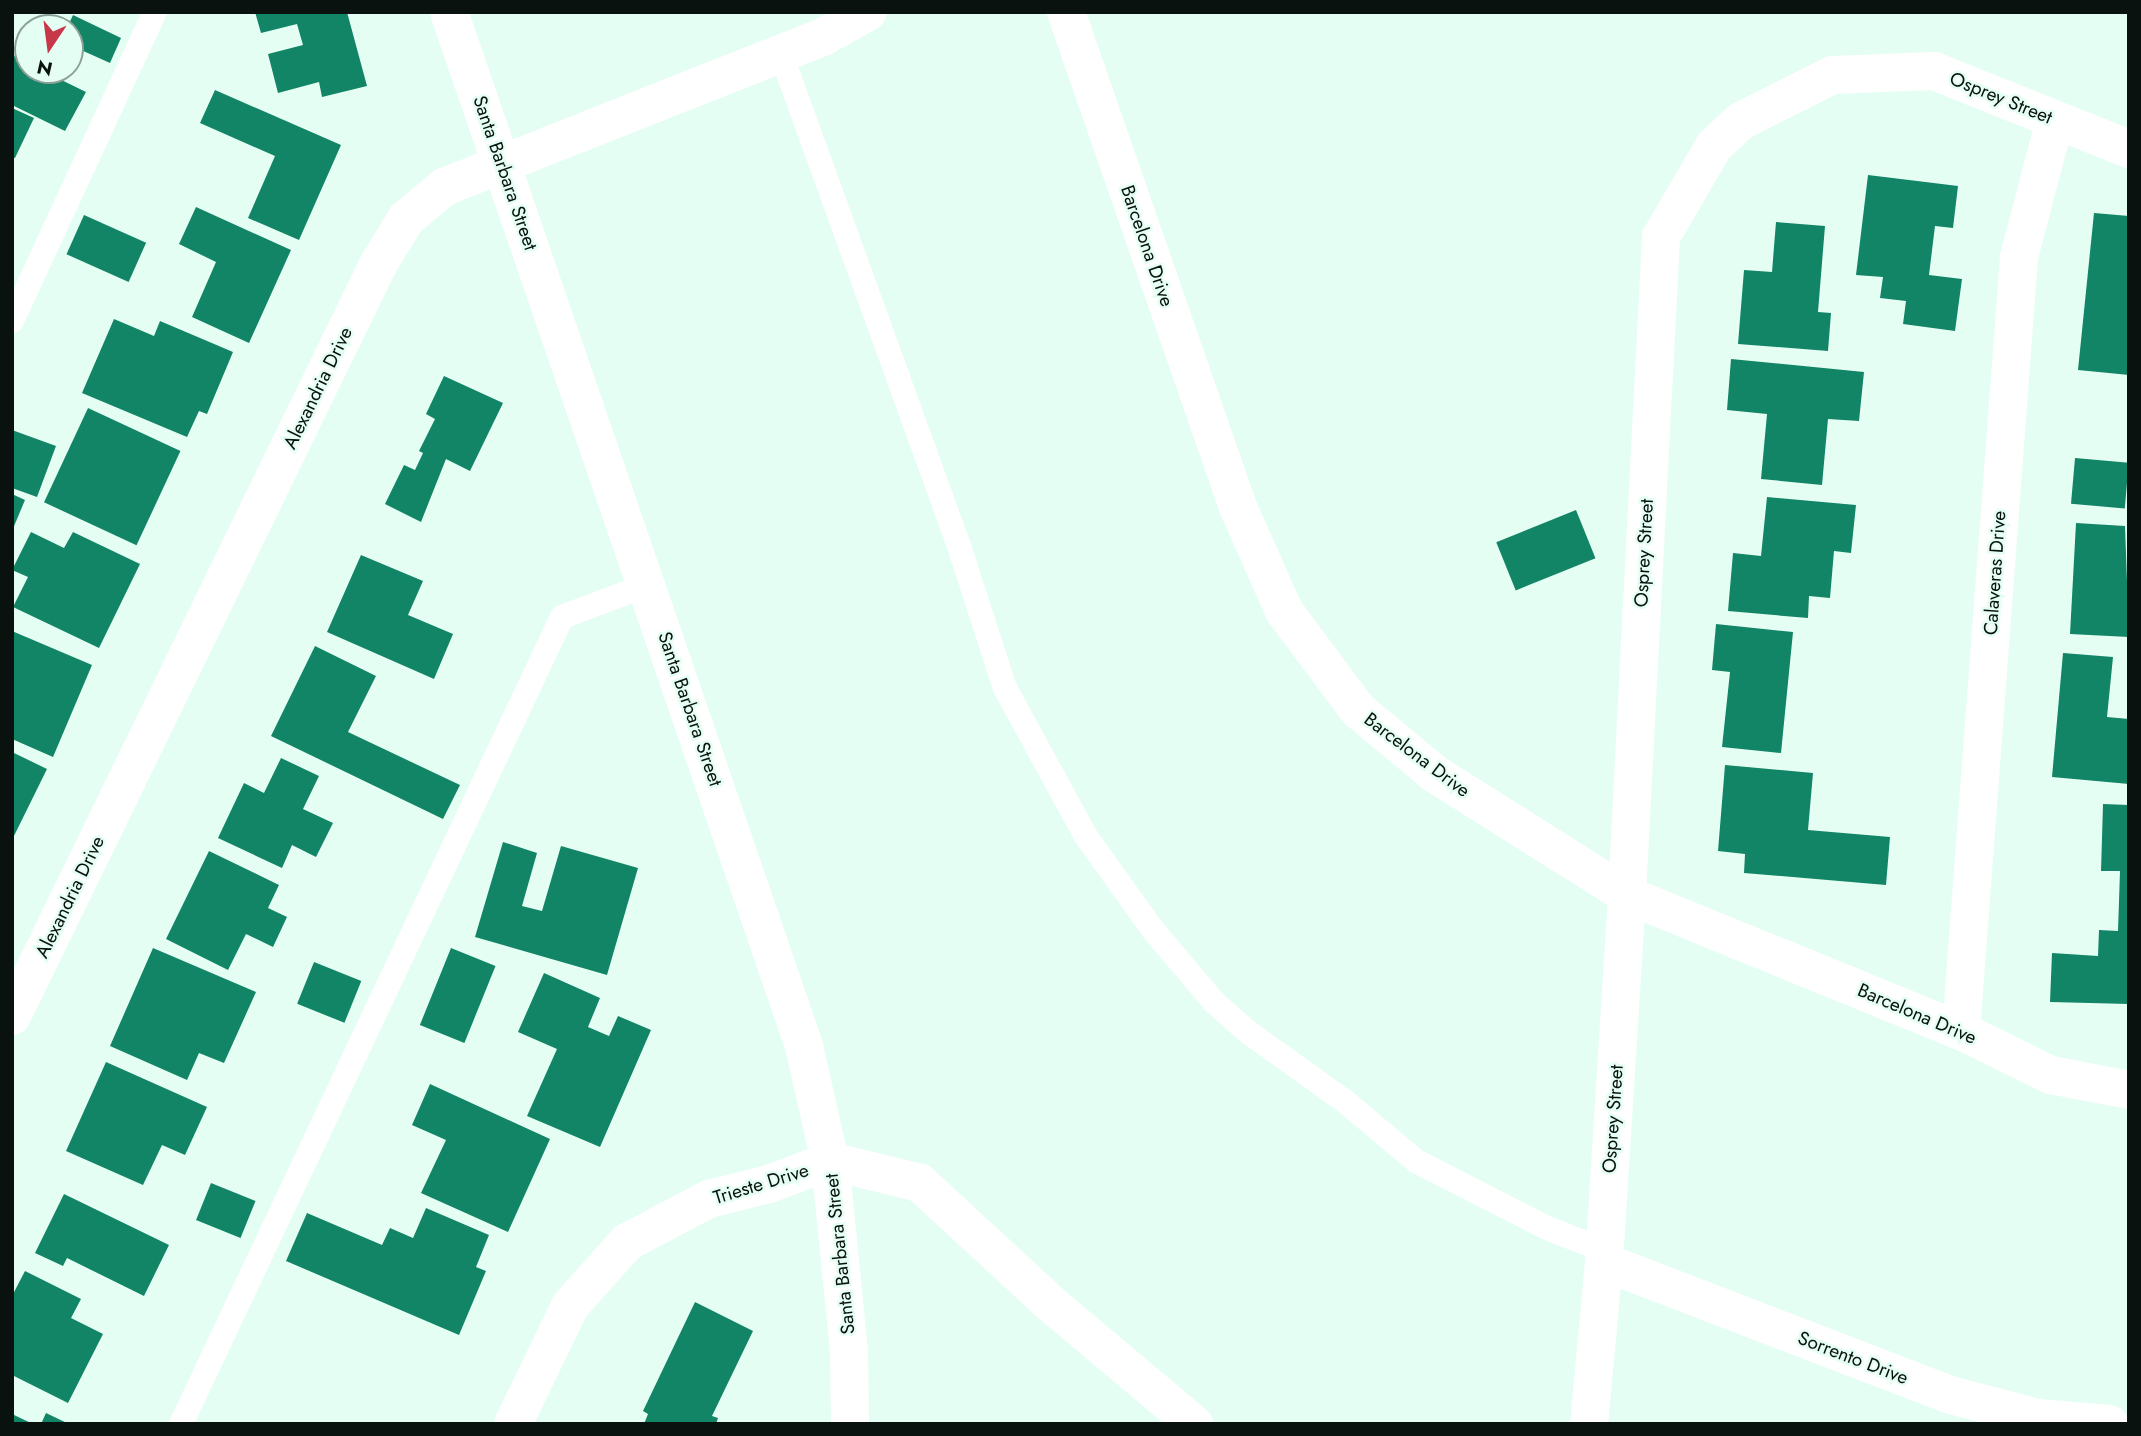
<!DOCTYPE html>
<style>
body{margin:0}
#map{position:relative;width:2141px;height:1436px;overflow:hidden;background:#e5fef3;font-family:Jost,sans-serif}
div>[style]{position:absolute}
.building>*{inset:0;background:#128566;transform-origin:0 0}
.service>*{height:24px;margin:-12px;padding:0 12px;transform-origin:12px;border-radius:12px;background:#fff}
.minor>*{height:38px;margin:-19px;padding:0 19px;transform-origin:19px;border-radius:19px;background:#fff}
.tertiary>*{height:38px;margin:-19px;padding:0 19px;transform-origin:19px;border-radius:19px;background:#fff}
span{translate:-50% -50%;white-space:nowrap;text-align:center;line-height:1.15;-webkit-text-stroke:5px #e5fef3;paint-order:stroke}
.street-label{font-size:19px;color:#09120e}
.frame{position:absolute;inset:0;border:14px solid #09120e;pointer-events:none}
.north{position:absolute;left:14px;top:14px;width:70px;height:70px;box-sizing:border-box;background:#e5fef3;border:2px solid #8da097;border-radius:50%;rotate:193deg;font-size:19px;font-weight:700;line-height:28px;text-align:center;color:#09120e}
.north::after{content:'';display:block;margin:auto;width:24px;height:32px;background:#c73749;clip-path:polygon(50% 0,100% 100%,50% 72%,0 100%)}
</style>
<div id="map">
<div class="building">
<i style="clip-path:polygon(255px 12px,347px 12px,367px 86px,322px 97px,319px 82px,278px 93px,268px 54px,303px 45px,297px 24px,261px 33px)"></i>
<i style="clip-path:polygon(73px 15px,121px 38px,110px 63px,70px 45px,67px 28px)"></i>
<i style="clip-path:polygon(12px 55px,28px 63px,28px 70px,41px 70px,86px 92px,65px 131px,12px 105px)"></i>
<i style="clip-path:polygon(215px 90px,341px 145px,299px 240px,248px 218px,275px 156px,200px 123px)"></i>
<i style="clip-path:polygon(12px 108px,34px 118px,15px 158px,12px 157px)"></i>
<i style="clip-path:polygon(1868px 175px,1958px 186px,1953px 228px,1935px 226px,1929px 275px,1962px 279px,1955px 331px,1903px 324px,1906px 301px,1880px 298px,1883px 277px,1856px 275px)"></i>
<i style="clip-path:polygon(196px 207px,291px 250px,249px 343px,192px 317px,216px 262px,179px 244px)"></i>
<i style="clip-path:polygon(2094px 213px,2129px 216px,2129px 375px,2078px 370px)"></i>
<i style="left:84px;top:215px;width:68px;height:43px;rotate:24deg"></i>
<i style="clip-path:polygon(1776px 222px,1825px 226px,1818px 312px,1831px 313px,1828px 351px,1738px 344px,1744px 270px,1772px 272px)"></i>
<i style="clip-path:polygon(114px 319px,154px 336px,160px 321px,233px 352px,207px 414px,199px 411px,187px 437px,82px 393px)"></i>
<i style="clip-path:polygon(1731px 359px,1864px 372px,1859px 421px,1828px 419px,1822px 485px,1761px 479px,1767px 414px,1727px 410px)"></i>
<i style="clip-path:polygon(444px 376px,503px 403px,470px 471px,446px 459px,421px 522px,385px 504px,404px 465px,415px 470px,423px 453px,419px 451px,435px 419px,426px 414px)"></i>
<i style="left:88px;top:408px;width:102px;height:104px;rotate:25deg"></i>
<i style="clip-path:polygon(12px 430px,56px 446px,37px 497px,12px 488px)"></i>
<i style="left:2075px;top:458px;width:54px;height:46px;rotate:5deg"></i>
<i style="clip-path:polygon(12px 494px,25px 500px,12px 531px)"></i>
<i style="clip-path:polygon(1767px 497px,1856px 505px,1851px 553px,1834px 551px,1830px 598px,1809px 596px,1808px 618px,1728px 611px,1733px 553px,1761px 556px)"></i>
<i style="left:1576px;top:510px;width:52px;height:86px;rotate:68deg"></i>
<i style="clip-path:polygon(2076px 523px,2125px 526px,2129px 637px,2070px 634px)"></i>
<i style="clip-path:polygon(31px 532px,64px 548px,73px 532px,140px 564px,99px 648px,13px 607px,28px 577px,12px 570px)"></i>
<i style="clip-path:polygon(361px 555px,423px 581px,408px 615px,453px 634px,434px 679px,327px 632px)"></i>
<i style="clip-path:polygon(1716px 624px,1793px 632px,1781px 753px,1722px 747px,1730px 672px,1712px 670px)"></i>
<i style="clip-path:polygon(12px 631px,92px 665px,53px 757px,12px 739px)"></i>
<i style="clip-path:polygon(315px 646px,376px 676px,348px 732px,460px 785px,443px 819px,271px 736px)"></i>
<i style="clip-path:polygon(2063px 653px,2113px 657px,2107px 717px,2129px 719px,2129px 784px,2052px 777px)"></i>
<i style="clip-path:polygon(12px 752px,47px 769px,12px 840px)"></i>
<i style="clip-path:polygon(281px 758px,319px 776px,303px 809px,333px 823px,316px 857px,292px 845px,282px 868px,218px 838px,244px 783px,264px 793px)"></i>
<i style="clip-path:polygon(1725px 765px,1813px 773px,1808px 830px,1890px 837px,1886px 885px,1744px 873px,1745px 854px,1718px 851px)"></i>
<i style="clip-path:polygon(2103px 804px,2129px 805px,2129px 1004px,2050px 1002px,2052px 953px,2098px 956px,2099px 930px,2118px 931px,2120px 871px,2101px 871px)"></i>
<i style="clip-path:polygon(503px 842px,537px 853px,522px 906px,542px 911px,561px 846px,638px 868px,607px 975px,475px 937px)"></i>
<i style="clip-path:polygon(209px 851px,279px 885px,268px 908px,287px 917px,273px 947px,246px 934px,228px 970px,166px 939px)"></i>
<i style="clip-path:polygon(153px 948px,256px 992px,224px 1063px,199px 1053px,187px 1080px,110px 1046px)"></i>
<i style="left:451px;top:948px;width:48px;height:83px;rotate:22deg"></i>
<i style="left:314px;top:962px;width:51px;height:45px;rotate:22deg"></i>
<i style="clip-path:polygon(544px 973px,600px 998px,588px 1027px,609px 1036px,618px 1016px,651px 1030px,600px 1147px,527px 1116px,557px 1049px,518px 1032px)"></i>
<i style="clip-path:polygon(106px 1062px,207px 1107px,185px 1155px,162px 1145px,143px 1185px,66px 1151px)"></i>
<i style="clip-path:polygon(430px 1084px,550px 1139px,508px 1232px,421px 1193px,446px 1140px,412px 1125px)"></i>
<i style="left:211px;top:1183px;width:48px;height:40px;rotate:22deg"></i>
<i style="clip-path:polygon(64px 1194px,169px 1245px,144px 1296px,67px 1258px,63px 1266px,35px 1253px)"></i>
<i style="clip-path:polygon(426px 1208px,489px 1235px,476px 1267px,486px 1271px,459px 1335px,286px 1261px,307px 1213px,382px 1245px,390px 1228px,413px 1238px)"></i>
<i style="clip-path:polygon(25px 1271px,81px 1299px,71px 1318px,103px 1334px,68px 1403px,12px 1375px,12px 1296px)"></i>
<i style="clip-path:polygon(695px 1302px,753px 1331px,712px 1416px,718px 1418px,716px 1424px,644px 1424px,648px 1414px,643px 1411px)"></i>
<i style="clip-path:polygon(46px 1413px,69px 1424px,41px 1424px)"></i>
<i style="clip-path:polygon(12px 1414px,33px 1424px,12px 1424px)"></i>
</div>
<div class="service">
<i style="left:781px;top:54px;width:523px;rotate:70.11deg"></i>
<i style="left:959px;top:546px;width:149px;rotate:72.1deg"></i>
<i style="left:1005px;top:688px;width:167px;rotate:61.4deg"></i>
<i style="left:1085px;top:835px;width:117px;rotate:54.4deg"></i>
<i style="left:1153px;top:930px;width:94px;rotate:49.7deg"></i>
<i style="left:1214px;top:1002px;width:45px;rotate:41.4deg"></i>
<i style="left:1248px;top:1032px;width:122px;rotate:35.6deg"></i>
<i style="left:1347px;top:1103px;width:90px;rotate:40deg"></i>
<i style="left:1416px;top:1161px;width:145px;rotate:27.1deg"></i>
<i style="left:1545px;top:1227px;width:65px;rotate:21.8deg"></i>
<i style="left:12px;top:321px;width:340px;rotate:-65.2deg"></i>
<i style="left:181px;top:1424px;width:892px;rotate:-64.73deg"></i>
<i style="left:562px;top:617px;width:91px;rotate:-20.6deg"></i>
</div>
<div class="minor">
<i style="left:1066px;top:12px;width:524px;rotate:70.84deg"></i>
<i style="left:1238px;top:507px;width:114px;rotate:66.1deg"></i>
<i style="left:1284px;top:611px;width:124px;rotate:53.2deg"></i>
<i style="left:1358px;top:710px;width:100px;rotate:39.7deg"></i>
<i style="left:1435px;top:774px;width:227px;rotate:32.2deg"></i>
<i style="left:1627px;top:895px;width:361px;rotate:22.2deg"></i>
<i style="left:1961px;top:1031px;width:100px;rotate:26.1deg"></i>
<i style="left:2051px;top:1075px;width:79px;rotate:10.9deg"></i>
<i style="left:12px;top:1016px;width:838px;rotate:-64.02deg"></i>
<i style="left:379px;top:263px;width:52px;rotate:-58.5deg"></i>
<i style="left:406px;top:219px;width:50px;rotate:-40.1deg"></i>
<i style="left:444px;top:187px;width:408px;rotate:-21.6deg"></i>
<i style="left:823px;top:37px;width:51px;rotate:-29.1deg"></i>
<i style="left:1961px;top:1031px;width:776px;rotate:-85.71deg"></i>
<i style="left:2019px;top:257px;width:142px;rotate:-75.3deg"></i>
<i style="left:1604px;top:1262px;width:368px;rotate:21deg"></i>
<i style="left:1947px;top:1394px;width:94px;rotate:14.8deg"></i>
<i style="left:2038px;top:1418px;width:72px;rotate:4.8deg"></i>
<i style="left:513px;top:1424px;width:131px;rotate:-64.2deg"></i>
<i style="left:570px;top:1306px;width:86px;rotate:-48.3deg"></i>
<i style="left:627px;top:1242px;width:93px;rotate:-27.7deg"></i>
<i style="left:709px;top:1199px;width:62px;rotate:-14deg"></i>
<i style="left:769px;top:1184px;width:65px;rotate:-20.7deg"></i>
<i style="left:1589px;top:1424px;width:163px;rotate:-84.7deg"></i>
<i style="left:1604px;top:1262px;width:368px;rotate:-86.4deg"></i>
<i style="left:1627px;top:895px;width:659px;rotate:-87.04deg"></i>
<i style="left:1661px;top:237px;width:105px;rotate:-59.8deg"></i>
<i style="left:1714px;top:146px;width:37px;rotate:-43deg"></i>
<i style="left:1741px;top:121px;width:102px;rotate:-26.8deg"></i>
<i style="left:1832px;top:75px;width:102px;rotate:-2.2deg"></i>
<i style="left:1934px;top:71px;width:210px;rotate:21.8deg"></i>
</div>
<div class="tertiary">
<i style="left:449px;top:12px;width:1093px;rotate:71.05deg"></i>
<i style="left:804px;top:1046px;width:118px;rotate:77.3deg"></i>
<i style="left:830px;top:1161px;width:191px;rotate:84.3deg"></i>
<i style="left:849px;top:1351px;width:73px;rotate:89.2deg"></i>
<i style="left:830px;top:1161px;width:93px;rotate:13.7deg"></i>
<i style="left:920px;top:1183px;width:178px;rotate:42.7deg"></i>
<i style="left:1051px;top:1304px;width:187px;rotate:40deg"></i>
</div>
<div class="street-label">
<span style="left:2001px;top:98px;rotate:22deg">Osprey Street</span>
<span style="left:505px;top:173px;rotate:71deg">Santa Barbara Street</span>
<span style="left:1147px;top:246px;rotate:71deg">Barcelona Drive</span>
<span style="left:318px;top:388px;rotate:-64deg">Alexandria Drive</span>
<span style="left:1644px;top:553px;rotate:-87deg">Osprey Street</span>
<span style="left:1995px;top:573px;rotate:-86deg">Calaveras Drive</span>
<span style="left:690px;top:709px;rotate:71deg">Santa Barbara Street</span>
<span style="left:1417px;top:755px;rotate:37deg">Barcelona Drive</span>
<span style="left:70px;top:897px;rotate:-64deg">Alexandria Drive</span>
<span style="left:1917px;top:1014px;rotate:23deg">Barcelona Drive</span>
<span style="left:1613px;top:1119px;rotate:-86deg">Osprey Street</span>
<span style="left:761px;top:1184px;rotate:-17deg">Trieste Drive</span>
<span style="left:840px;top:1254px;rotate:-96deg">Santa Barbara Street</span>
<span style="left:1853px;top:1358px;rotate:21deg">Sorrento Drive</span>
</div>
<div class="frame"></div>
<div class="north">N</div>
</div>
